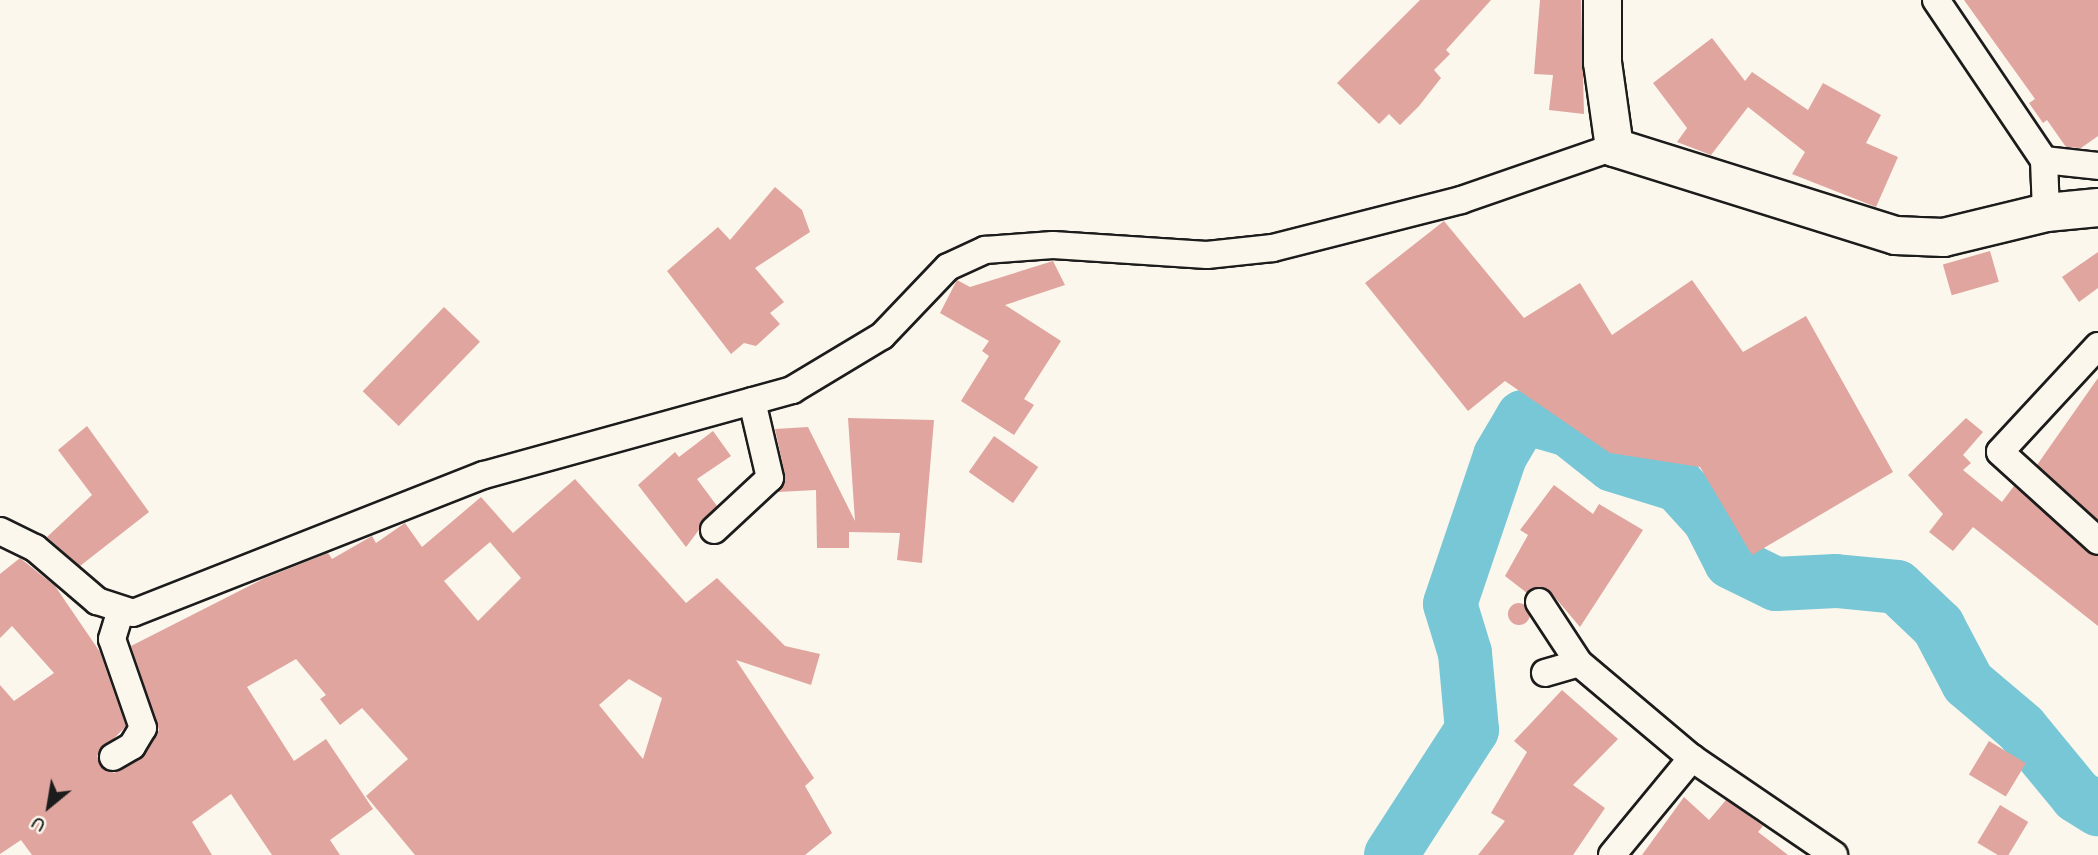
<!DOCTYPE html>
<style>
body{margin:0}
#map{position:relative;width:2098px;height:855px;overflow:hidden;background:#fbf7ec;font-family:"Comic Neue",sans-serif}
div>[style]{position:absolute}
.river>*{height:54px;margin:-27px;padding:0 27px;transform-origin:27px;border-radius:27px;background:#78c7d6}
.building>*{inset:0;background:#dfa59e;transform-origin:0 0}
.round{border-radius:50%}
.roads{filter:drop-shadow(2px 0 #1c1c1c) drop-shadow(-2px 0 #1c1c1c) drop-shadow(0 2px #1c1c1c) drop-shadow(0 -2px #1c1c1c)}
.street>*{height:26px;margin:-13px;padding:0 13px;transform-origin:13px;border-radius:13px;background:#fbf7ec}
.secondary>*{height:37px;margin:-18.5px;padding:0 18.5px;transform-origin:18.5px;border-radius:18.5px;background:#fbf7ec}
span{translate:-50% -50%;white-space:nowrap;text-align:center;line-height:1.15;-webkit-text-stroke:5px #fbf7ec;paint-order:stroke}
.north{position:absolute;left:14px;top:771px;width:70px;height:70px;-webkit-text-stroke:5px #fbf7ec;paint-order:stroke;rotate:210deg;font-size:19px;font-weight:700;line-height:28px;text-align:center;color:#1c1c1c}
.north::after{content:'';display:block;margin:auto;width:24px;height:32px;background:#1c1c1c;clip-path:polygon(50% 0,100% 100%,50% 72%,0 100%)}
</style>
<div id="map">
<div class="river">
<i style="left:1391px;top:855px;width:149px;rotate:-57.1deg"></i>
<i style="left:1472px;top:730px;width:77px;rotate:-95.2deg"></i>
<i style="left:1465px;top:653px;width:51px;rotate:-107deg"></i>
<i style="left:1450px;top:604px;width:156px;rotate:-71.3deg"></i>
<i style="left:1500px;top:456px;width:45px;rotate:-59.5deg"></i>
<i style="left:1523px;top:417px;width:48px;rotate:15.8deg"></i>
<i style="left:1569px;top:430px;width:56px;rotate:38.5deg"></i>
<i style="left:1613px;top:465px;width:68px;rotate:17.1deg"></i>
<i style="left:1678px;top:485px;width:46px;rotate:47.6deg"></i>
<i style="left:1709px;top:519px;width:48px;rotate:62.9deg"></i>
<i style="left:1731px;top:562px;width:50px;rotate:26.1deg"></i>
<i style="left:1776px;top:584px;width:60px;rotate:-2.9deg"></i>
<i style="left:1836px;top:581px;width:61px;rotate:5.6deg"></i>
<i style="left:1897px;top:587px;width:57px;rotate:43.6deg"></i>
<i style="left:1938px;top:626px;width:64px;rotate:62.2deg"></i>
<i style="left:1968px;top:683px;width:70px;rotate:40.3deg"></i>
<i style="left:2021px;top:728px;width:88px;rotate:50.5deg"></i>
<i style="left:2077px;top:796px;width:25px;rotate:32deg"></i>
</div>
<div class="building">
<i style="clip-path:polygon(1420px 0,1491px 0,1446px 50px,1450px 54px,1434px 70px,1441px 78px,1419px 106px,1400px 125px,1389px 114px,1379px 124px,1337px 83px)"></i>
<i style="clip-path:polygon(1540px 0,1581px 0,1584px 114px,1549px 110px,1553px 75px,1534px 74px)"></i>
<i style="clip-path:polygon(1964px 0,2098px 0,2098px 136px,2081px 148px,2066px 147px,2047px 120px,2043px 123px,2029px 103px,2035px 99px)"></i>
<i style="clip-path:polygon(1712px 38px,1745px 81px,1752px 72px,1808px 110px,1823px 83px,1881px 115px,1866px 143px,1898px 157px,1876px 207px,1792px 174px,1805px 152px,1748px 107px,1711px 155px,1677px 142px,1687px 128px,1653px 83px)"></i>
<i style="clip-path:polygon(775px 187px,802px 210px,810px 232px,755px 268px,784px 302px,770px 313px,780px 324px,756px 346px,744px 343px,731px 354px,667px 271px,718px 227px,730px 240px)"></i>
<i style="clip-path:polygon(1444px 221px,1524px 318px,1580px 283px,1612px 335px,1692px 280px,1743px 352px,1806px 316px,1893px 472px,1752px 555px,1700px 467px,1610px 453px,1505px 381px,1468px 411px,1365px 283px)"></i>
<i style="left:1990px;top:251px;width:32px;height:49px;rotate:74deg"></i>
<i style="clip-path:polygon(2098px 252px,2098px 288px,2079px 302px,2062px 277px)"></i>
<i style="clip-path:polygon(1053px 261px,1065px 285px,1005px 305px,1061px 341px,1024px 399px,1034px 405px,1014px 435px,961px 401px,989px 356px,982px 351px,989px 341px,940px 313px,957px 280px,970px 287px)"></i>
<i style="left:444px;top:307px;width:50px;height:117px;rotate:44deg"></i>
<i style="clip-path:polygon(2098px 378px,2098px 520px,2037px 465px)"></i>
<i style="clip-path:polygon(848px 418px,934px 420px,922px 563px,897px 560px,900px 533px,849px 532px,849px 548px,817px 548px,816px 490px,778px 492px,785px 475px,775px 429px,808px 427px,855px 521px)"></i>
<i style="clip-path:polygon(1966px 418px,1983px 432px,1963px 455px,1971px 463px,1963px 470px,2002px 502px,2014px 486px,2098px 556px,2098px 626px,1973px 527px,1953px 551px,1929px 532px,1943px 514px,1908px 475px)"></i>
<i style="clip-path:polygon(87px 426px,149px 512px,80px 566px,47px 537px,92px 495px,58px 450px)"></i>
<i style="clip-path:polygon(713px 431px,731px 456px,697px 479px,717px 506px,686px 547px,638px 485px,675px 452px,679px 457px)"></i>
<i style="left:994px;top:436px;width:54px;height:44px;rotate:35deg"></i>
<i style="clip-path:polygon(evenodd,575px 479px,686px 603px,717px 578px,785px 646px,820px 654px,811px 685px,736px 660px,814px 778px,805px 786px,832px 833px,805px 855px,415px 855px,366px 796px,408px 759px,362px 708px,340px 725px,320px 699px,326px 695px,296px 659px,247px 687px,294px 761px,326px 739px,373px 809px,330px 840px,340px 855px,272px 855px,231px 794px,192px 822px,212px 855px,32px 855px,21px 840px,0 854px,0 685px,14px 701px,54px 673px,12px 626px,0 638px,0 574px,20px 558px,55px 586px,100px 652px,126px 726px,97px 756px,114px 773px,140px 759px,159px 730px,131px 646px,263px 579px,328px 553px,332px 559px,372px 536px,376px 543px,405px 523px,422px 547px,481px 497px,513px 533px,575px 479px,490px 542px,521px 578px,478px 621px,444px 581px,490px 542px,575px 479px,629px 679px,662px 698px,643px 759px,599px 705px,629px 679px)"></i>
<i style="clip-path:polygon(1554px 485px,1593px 514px,1599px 504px,1643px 530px,1580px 627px,1547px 588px,1527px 593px,1505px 576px,1528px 535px,1520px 530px)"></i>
<i class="round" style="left:1508px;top:603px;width:22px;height:22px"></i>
<i style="clip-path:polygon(1562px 690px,1618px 739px,1573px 785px,1605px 808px,1573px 855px,1478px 855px,1505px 821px,1491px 813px,1527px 752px,1514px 741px)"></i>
<i style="left:1989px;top:741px;width:43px;height:39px;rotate:31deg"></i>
<i style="clip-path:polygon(1684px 797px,1709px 820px,1726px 800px,1763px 826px,1758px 832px,1788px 855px,1642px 855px)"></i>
<i style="left:2000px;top:805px;width:33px;height:44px;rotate:31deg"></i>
</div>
<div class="roads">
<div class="street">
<i style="left:1936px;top:0;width:193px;rotate:56deg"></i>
<i style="left:2044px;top:160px;width:52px;rotate:87.8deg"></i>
<i style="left:2044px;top:160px;width:54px;rotate:6.3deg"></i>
<i style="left:2098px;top:346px;width:144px;rotate:132.8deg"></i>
<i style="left:2000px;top:452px;width:132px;rotate:42.2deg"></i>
<i style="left:714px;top:530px;width:76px;rotate:-42.9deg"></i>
<i style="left:770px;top:478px;width:79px;rotate:-103.2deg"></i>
<i style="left:0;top:531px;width:39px;rotate:26deg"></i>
<i style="left:35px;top:548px;width:82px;rotate:40.5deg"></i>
<i style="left:97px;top:601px;width:38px;rotate:18deg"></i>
<i style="left:133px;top:613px;width:377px;rotate:-21.5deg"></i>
<i style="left:484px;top:475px;width:320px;rotate:-15.4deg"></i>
<i style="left:792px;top:390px;width:105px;rotate:-31deg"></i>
<i style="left:882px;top:336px;width:95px;rotate:-46.3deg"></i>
<i style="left:948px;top:267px;width:41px;rotate:-24.7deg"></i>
<i style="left:985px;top:250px;width:68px;rotate:-4.2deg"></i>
<i style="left:1053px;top:245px;width:154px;rotate:3.7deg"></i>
<i style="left:1207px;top:255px;width:66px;rotate:-6.1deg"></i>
<i style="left:1273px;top:248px;width:194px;rotate:-14.3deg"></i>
<i style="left:1461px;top:200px;width:162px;rotate:-19.1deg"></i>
<i style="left:1539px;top:602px;width:73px;rotate:56.7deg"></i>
<i style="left:1579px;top:663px;width:148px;rotate:40.1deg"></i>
<i style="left:1545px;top:673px;width:35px;rotate:-16deg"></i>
<i style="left:113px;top:757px;width:22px;rotate:-30deg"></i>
<i style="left:132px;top:746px;width:21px;rotate:-59deg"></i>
<i style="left:143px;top:728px;width:94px;rotate:-109.2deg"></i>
<i style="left:112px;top:639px;width:27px;rotate:-73deg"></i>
<i style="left:1612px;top:855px;width:126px;rotate:-50.5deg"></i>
<i style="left:1692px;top:758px;width:172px;rotate:34.3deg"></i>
</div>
<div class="secondary">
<i style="left:1602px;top:0;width:62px;rotate:90deg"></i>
<i style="left:1602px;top:62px;width:86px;rotate:82deg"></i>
<i style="left:1614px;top:147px;width:294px;rotate:17.4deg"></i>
<i style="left:1895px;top:235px;width:48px;rotate:2.4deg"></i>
<i style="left:1943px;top:237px;width:106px;rotate:-13.6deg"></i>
<i style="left:2046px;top:212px;width:52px;rotate:-5.5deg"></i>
</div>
</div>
<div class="north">U</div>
</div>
